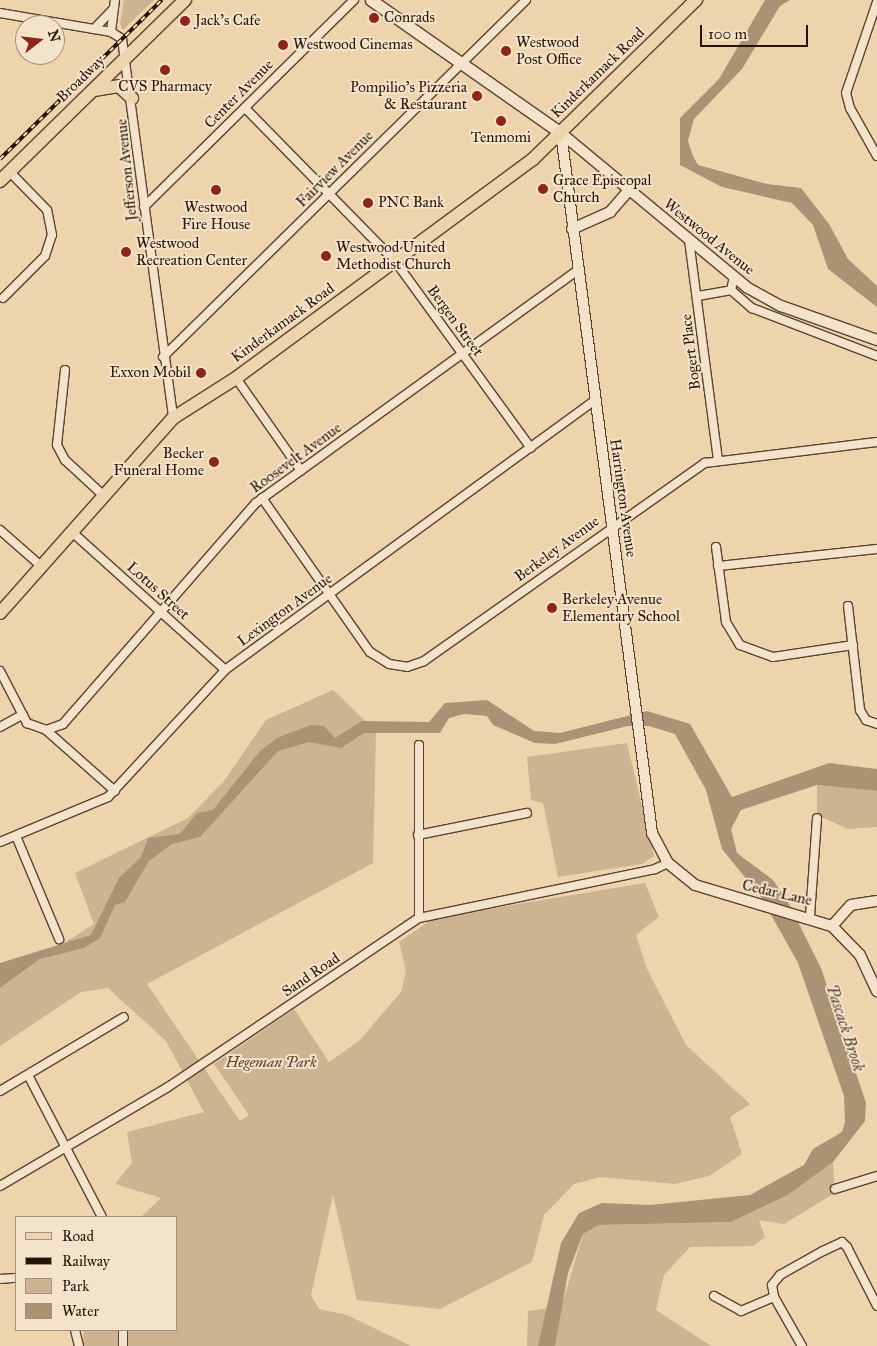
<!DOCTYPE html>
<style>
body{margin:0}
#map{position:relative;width:877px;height:1346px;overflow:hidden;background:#eed4ad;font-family:"IM FELL Great Primer",serif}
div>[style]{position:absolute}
.green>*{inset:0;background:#ccb391}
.water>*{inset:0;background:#aa9275}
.roads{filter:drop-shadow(1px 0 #594330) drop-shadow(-1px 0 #594330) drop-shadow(0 1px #594330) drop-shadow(0 -1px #594330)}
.minor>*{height:8px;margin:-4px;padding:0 4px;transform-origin:4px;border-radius:4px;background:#f4e3ca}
.tertiary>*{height:10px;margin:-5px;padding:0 5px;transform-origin:5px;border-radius:5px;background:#f4e3ca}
.secondary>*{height:11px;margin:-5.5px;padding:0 5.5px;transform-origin:5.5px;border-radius:5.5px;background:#f4e3ca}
.primary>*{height:12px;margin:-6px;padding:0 6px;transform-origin:6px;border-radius:6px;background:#eed4ad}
.rail>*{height:4px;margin-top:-2px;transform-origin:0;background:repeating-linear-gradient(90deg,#f4e3ca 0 5.5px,#271307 0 11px);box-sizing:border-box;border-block:1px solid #271307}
.dots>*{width:14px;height:14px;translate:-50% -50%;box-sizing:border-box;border:2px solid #f4e3ca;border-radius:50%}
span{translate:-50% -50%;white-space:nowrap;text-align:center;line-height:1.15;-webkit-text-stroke:4px #f4e3ca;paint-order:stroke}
.poi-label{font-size:15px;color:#271307}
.left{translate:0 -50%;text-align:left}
.right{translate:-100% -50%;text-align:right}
.street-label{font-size:15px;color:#271307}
.park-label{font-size:15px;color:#594330;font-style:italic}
.water-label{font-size:16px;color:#5b4633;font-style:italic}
.legend{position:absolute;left:15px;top:1216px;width:162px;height:115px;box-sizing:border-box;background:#f4e3ca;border:1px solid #a2907c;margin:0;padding:6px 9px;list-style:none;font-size:15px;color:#271307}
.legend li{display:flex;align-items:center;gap:10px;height:25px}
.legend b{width:25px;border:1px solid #a2907c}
.north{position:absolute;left:15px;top:15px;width:50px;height:50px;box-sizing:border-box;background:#f4e3ca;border:1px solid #a2907c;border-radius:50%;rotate:74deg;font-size:14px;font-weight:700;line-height:20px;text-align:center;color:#271307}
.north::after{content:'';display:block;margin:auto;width:18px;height:22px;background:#8f2418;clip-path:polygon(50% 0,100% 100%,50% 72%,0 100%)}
.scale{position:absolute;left:700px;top:25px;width:108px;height:22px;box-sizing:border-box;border:2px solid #271307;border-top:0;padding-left:6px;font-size:15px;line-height:18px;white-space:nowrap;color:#271307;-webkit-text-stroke:4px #f4e3ca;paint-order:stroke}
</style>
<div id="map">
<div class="green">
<i style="clip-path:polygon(124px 0,154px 0,123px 30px,120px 24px)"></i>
<i style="clip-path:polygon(333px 690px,376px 731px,373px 863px,147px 984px,240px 1121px,249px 1115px,214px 1064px,294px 1009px,329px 1062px,359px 1041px,401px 992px,406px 971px,399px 942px,434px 918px,645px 883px,659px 917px,636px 935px,647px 969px,686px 1045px,750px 1104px,730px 1117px,742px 1154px,709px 1176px,675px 1184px,601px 1177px,574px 1184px,544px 1215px,532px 1262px,440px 1309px,357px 1300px,333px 1195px,311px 1295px,319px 1309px,347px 1315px,411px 1346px,84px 1346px,83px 1330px,176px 1330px,176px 1217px,141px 1217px,161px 1198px,115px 1184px,132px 1163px,127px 1132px,204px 1112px,166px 1041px,108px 988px,81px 992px,0 1046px,0 988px,40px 959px,61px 953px,53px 950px,94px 924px,75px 873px,188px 818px,224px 781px,266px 720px)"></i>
<i style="clip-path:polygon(627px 743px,654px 856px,642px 864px,558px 877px,543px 803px,531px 800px,527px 757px)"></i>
<i style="clip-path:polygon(817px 785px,877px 791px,877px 827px,848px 829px,817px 815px)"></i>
<i style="clip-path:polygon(833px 1162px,835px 1193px,784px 1224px,759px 1220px,765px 1237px,753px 1246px,690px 1247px,664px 1275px,656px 1310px,711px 1346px,527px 1346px,528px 1311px,549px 1308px,564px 1298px,583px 1234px,599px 1225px,731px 1222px,788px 1195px)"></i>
</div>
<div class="water">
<i style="clip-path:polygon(765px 0,790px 0,780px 6px,742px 69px,694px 119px,688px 141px,693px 156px,698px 165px,767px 184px,801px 188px,829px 224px,848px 259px,877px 286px,877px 307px,828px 269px,813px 225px,792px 203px,722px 187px,680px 165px,680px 118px,719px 79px)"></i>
<i style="clip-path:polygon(487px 700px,534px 731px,560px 733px,647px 711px,690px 724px,732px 797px,829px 763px,877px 769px,877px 791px,817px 785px,741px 810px,731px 829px,737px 853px,773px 880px,788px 902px,821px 968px,866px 1103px,865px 1121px,833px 1162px,788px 1195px,731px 1222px,599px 1225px,583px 1234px,568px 1273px,555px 1346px,538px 1346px,561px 1243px,579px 1213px,602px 1203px,650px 1205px,750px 1195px,804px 1165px,813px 1149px,842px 1132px,845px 1122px,844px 1096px,798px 963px,761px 897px,722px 849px,706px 790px,675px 734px,649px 726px,628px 726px,555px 744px,535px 743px,493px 725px,487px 716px,464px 714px,449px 718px,440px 733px,364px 733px,341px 748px,309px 742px,278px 751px,200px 837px,172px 844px,149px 861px,125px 902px,115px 905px,100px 938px,84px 948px,40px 959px,0 988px,0 963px,91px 935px,119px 878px,141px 857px,148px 838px,180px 834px,197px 813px,213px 810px,260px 751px,277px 738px,311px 725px,324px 726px,335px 738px,362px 721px,429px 722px,445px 703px)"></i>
</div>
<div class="roads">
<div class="minor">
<i style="left:877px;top:2px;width:96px;rotate:108.8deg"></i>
<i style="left:846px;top:93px;width:16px;rotate:75deg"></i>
<i style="left:850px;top:108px;width:55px;rotate:60.6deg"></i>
<i style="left:0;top:13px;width:113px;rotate:9.7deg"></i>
<i style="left:111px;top:32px;width:13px;rotate:32deg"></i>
<i style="left:122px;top:39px;width:382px;rotate:82.3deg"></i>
<i style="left:94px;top:29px;width:28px;rotate:-46deg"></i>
<i style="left:111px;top:32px;width:32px;rotate:-83deg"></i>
<i style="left:245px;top:108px;width:214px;rotate:45.6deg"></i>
<i style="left:395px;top:261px;width:231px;rotate:54deg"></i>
<i style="left:144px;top:207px;width:295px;rotate:-44.6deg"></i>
<i style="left:689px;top:240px;width:223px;rotate:82.5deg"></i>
<i style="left:734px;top:277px;width:13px;rotate:103deg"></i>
<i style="left:731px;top:290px;width:28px;rotate:41deg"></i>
<i style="left:752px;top:308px;width:134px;rotate:21deg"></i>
<i style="left:698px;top:296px;width:34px;rotate:-10deg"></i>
<i style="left:3px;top:298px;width:59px;rotate:-45deg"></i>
<i style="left:45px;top:256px;width:22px;rotate:-72deg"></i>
<i style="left:52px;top:235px;width:25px;rotate:-101deg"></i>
<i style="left:47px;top:210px;width:54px;rotate:-134.3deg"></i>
<i style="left:163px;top:357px;width:509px;rotate:-44.52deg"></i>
<i style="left:65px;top:370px;width:75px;rotate:96.1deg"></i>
<i style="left:57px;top:445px;width:17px;rotate:62deg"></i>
<i style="left:65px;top:460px;width:53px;rotate:42.7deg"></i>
<i style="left:236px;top:378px;width:113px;rotate:55deg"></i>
<i style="left:262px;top:498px;width:188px;rotate:55deg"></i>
<i style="left:370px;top:652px;width:22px;rotate:32deg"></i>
<i style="left:389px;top:664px;width:18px;rotate:9deg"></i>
<i style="left:407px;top:667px;width:18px;rotate:-19deg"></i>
<i style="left:424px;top:661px;width:344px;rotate:-35.2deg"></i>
<i style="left:705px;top:463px;width:173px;rotate:-7deg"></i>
<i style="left:0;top:530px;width:55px;rotate:41.3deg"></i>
<i style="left:72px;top:532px;width:206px;rotate:42deg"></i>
<i style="left:716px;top:547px;width:76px;rotate:82.4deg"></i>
<i style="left:726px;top:622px;width:27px;rotate:59deg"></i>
<i style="left:740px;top:645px;width:35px;rotate:20deg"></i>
<i style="left:773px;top:657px;width:81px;rotate:-8.5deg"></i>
<i style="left:718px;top:566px;width:160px;rotate:-6.1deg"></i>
<i style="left:848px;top:606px;width:105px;rotate:83.4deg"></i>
<i style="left:860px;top:710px;width:12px;rotate:59deg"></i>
<i style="left:866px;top:720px;width:12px;rotate:20deg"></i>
<i style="left:0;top:671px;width:59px;rotate:62.6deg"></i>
<i style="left:27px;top:723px;width:20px;rotate:20deg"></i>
<i style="left:46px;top:730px;width:18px;rotate:-19deg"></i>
<i style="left:63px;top:724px;width:293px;rotate:-48.9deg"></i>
<i style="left:256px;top:503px;width:396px;rotate:-35.9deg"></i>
<i style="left:0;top:727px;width:26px;rotate:-29deg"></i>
<i style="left:46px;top:730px;width:92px;rotate:41.5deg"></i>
<i style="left:418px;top:835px;width:111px;rotate:-11.4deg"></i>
<i style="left:16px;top:836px;width:112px;rotate:67.3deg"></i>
<i style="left:0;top:842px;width:117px;rotate:-22.6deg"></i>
<i style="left:108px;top:797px;width:173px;rotate:-47.3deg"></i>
<i style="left:225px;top:670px;width:457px;rotate:-36.1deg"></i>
<i style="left:810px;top:916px;width:98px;rotate:-85.9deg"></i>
<i style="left:419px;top:918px;width:173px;rotate:-90deg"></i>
<i style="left:28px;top:1075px;width:160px;rotate:62.5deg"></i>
<i style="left:0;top:1091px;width:144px;rotate:-30.8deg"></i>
<i style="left:0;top:1186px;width:195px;rotate:-30.5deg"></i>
<i style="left:168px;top:1087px;width:303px;rotate:-34deg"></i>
<i style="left:419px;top:918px;width:241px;rotate:-11.7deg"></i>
<i style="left:655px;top:869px;width:14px;rotate:-25deg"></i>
<i style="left:835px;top:1189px;width:44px;rotate:-17.2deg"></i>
<i style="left:0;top:1279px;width:16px;rotate:-4deg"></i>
<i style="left:714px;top:1296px;width:31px;rotate:29deg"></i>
<i style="left:741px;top:1311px;width:36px;rotate:-23deg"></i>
<i style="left:75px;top:1330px;width:16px;rotate:76deg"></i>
<i style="left:123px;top:1330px;width:16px;rotate:90deg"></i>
<i style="left:802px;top:1346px;width:56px;rotate:-119.7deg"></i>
<i style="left:774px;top:1297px;width:12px;rotate:-99deg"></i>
<i style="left:772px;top:1285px;width:13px;rotate:-51deg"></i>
<i style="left:780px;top:1275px;width:49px;rotate:-29.2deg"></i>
<i style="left:823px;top:1251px;width:21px;rotate:-25deg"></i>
<i style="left:842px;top:1242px;width:7px;rotate:45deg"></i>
<i style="left:847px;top:1247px;width:66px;rotate:63deg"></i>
</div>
<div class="tertiary">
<i style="left:561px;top:133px;width:706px;rotate:82.59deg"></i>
<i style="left:652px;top:833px;width:34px;rotate:62deg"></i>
<i style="left:668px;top:863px;width:35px;rotate:39deg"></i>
<i style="left:695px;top:885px;width:143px;rotate:16.7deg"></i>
<i style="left:832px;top:926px;width:40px;rotate:46deg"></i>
<i style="left:860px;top:955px;width:40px;rotate:65deg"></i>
<i style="left:561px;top:133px;width:243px;rotate:39.7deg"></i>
<i style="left:748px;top:288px;width:38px;rotate:29deg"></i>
<i style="left:781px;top:306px;width:102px;rotate:19.5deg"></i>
<i style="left:572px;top:229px;width:42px;rotate:-24.1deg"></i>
<i style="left:610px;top:212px;width:29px;rotate:-49deg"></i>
<i style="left:832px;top:926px;width:28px;rotate:-48deg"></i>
<i style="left:851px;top:905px;width:26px;rotate:-9deg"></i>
</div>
<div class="secondary">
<i style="left:371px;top:0;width:232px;rotate:35deg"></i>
</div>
<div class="primary">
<i style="left:94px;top:90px;width:25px;rotate:-9deg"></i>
<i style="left:119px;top:86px;width:18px;rotate:43deg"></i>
<i style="left:0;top:181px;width:259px;rotate:-44.4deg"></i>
<i style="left:0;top:613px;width:261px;rotate:-48.4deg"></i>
<i style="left:173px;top:418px;width:75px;rotate:-32.4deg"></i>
<i style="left:236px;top:378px;width:369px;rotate:-36.4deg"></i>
<i style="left:533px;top:159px;width:228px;rotate:-44.3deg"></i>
</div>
</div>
<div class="rail">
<i style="left:0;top:159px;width:227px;rotate:-44.5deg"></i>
</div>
<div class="dots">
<i style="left:374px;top:18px;background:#8f2418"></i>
<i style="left:185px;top:21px;background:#8f2418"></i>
<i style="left:283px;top:45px;background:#8f2418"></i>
<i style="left:506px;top:51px;background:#8f2418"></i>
<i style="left:165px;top:70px;background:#8f2418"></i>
<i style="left:477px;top:96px;background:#8f2418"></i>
<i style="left:501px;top:121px;background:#8f2418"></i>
<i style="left:543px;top:189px;background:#8f2418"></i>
<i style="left:216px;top:190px;background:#8f2418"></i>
<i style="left:368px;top:203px;background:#8f2418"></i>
<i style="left:126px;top:252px;background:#8f2418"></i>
<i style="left:326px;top:256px;background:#8f2418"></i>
<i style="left:201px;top:373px;background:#8f2418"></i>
<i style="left:214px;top:462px;background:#8f2418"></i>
<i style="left:552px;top:608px;background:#8f2418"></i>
</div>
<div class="poi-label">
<span class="left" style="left:384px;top:18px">Conrads</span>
<span class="left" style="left:195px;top:21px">Jack's Cafe</span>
<span class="left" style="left:516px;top:51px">Westwood<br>Post Office</span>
<span class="left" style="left:293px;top:45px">Westwood Cinemas</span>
<span style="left:165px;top:87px">CVS Pharmacy</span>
<span class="right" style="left:467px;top:96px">Pompilio's Pizzeria<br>&amp; Restaurant</span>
<span style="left:501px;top:138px">Tenmomi</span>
<span class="left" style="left:553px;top:189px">Grace Episcopal<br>Church</span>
<span class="left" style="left:378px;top:203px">PNC Bank</span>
<span style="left:216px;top:216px">Westwood<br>Fire House</span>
<span class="left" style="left:136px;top:252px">Westwood<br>Recreation Center</span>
<span class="left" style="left:336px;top:256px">Westwood United<br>Methodist Church</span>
<span class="right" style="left:191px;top:373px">Exxon Mobil</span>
<span class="right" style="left:204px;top:462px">Becker<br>Funeral Home</span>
<span class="left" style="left:562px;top:608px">Berkeley Avenue<br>Elementary School</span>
</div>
<div class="street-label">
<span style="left:598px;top:73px;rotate:-44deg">Kinderkamack Road</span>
<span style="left:81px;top:79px;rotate:-44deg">Broadway</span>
<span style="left:239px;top:94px;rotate:-45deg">Center Avenue</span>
<span style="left:335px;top:169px;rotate:-45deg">Fairview Avenue</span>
<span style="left:127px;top:170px;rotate:-96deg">Jefferson Avenue</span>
<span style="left:709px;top:237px;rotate:39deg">Westwood Avenue</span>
<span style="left:455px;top:321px;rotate:54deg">Bergen Street</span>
<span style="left:283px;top:323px;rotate:-36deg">Kinderkamack Road</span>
<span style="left:691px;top:352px;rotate:-97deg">Bogert Place</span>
<span style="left:296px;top:458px;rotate:-36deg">Roosevelt Avenue</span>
<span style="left:623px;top:498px;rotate:82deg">Harrington Avenue</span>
<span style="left:557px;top:549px;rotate:-36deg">Berkeley Avenue</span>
<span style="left:158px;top:591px;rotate:42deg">Lotus Street</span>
<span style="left:285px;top:610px;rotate:-36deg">Lexington Avenue</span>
<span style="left:777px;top:893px;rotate:13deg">Cedar Lane</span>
<span style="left:311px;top:975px;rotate:-34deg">Sand Road</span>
</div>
<div class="park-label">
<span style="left:271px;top:1063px">Hegeman Park</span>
</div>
<div class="water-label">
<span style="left:845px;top:1028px;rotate:72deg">Pascack Brook</span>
</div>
<ul class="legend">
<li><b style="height:6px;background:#eed4ad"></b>Road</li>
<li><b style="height:6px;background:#271307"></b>Railway</li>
<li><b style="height:14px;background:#ccb391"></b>Park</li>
<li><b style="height:14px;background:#aa9275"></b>Water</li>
</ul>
<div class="north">N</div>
<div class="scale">100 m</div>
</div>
